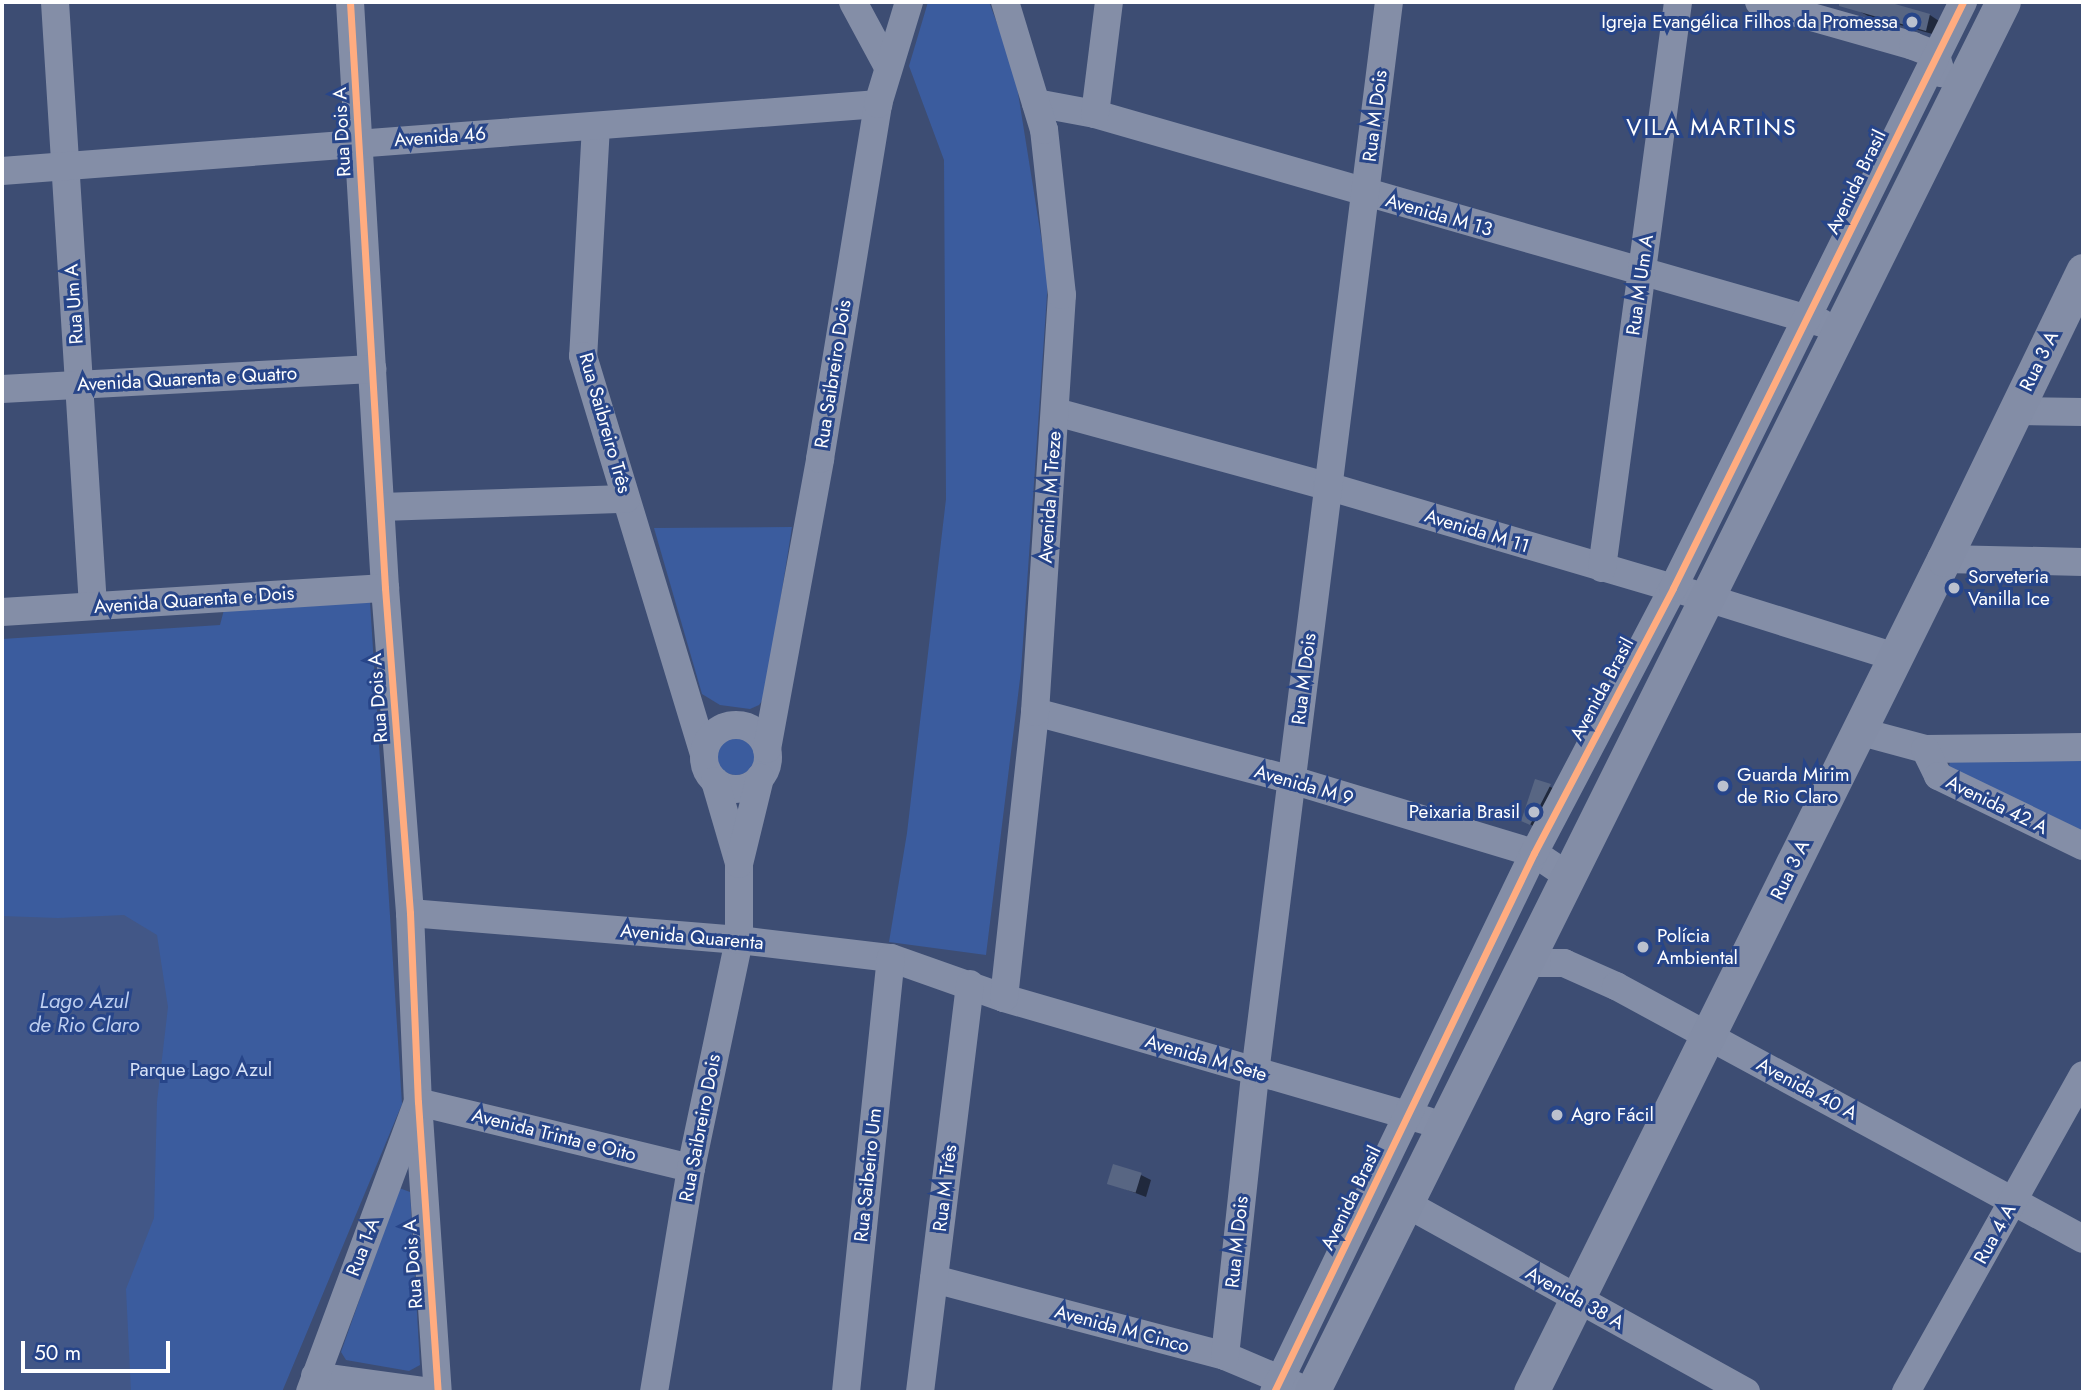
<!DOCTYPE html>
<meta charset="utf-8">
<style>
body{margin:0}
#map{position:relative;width:2085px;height:1394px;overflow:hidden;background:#3d4d73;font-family:Jost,sans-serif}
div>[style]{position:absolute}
.green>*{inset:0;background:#3b5c9e}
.round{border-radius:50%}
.water>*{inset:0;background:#425787}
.shadow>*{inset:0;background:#0007}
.building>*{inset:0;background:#586683;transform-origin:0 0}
.minor>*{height:28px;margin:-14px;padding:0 14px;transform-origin:14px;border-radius:14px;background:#848ea7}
.minor>.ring{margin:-14px;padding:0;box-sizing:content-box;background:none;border:28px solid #848ea7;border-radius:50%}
.major>*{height:35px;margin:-17.5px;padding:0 17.5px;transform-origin:17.5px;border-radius:17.5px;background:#838da6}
.cycleway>*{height:7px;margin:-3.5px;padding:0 3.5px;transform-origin:3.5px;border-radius:3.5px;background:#ffac80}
.dots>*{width:19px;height:19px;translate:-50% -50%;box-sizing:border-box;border:4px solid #274589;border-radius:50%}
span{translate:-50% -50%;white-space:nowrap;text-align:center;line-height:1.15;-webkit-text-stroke:6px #274589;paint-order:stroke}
.poi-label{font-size:19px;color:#fff}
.right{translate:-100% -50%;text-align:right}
.left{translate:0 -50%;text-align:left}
.street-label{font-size:19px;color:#fff}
.park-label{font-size:19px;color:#d7e2f7}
.water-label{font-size:21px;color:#bfcff0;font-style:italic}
.quarter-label{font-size:23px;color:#fff;letter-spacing:2px}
.frame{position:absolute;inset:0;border:4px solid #fff;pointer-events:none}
.scale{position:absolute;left:21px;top:1341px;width:149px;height:32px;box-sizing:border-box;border:4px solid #fff;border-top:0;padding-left:9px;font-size:21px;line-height:24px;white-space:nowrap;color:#fff;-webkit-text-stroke:5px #274589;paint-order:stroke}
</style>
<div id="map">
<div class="green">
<i style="clip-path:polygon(928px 2px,989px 2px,1014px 68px,1048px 280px,1021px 671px,986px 955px,889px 942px,907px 833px,946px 499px,944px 160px,909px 66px)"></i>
<i style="clip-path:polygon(792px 527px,765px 697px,759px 705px,750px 709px,720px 705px,702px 694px,654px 528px)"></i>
<i style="clip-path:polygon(370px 602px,402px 1104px,282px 1392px,2px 1392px,2px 639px,220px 625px,225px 606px)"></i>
<i class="round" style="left:716px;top:735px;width:40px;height:40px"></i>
<i style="clip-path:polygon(1951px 755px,2083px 756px,2083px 831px,1949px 767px)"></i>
<i style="clip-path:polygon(399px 1188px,410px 1192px,420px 1365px,409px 1371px,346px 1360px,341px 1352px)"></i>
</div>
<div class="water">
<i style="clip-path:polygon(124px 915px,157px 935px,168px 1007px,157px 1102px,154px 1218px,126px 1289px,131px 1392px,2px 1392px,2px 916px,58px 918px)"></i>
</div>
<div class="shadow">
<i style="clip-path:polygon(1861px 2px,1881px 2px,1930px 15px,1939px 21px,1936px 35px,1868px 16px,1859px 11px)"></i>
<i style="clip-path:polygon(1536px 781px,1560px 791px,1533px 826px,1523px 820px)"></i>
<i style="clip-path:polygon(1141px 1175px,1151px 1180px,1146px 1197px,1109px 1183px)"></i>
</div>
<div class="building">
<i style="clip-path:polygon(1839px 2px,1888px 2px,1930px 14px,1926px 31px,1839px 6px)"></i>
<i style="clip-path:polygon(1535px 779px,1551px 784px,1530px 825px,1521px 821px)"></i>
<i style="left:1113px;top:1164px;width:30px;height:21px;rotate:17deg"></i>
</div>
<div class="minor">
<i style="left:55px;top:2px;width:605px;rotate:86.4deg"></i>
<i style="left:350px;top:2px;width:587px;rotate:86.58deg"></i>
<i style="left:385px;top:588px;width:326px;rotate:85.6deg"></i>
<i style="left:410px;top:913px;width:189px;rotate:87.6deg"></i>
<i style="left:418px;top:1102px;width:291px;rotate:86.1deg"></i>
<i style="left:853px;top:2px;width:74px;rotate:61.7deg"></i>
<i style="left:1759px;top:2px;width:160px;rotate:15.9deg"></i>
<i style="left:1913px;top:46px;width:25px;rotate:21deg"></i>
<i style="left:1936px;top:55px;width:19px;rotate:74deg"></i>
<i style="left:1036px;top:103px;width:60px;rotate:10.6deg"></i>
<i style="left:1095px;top:114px;width:756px;rotate:16.04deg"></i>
<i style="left:1095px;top:114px;width:113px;rotate:-82.9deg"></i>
<i style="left:596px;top:126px;width:230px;rotate:93.2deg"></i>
<i style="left:583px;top:356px;width:416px;rotate:73.1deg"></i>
<i style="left:2px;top:171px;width:879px;rotate:-4.37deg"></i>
<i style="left:2px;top:389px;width:371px;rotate:-3.1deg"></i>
<i style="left:2014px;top:411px;width:69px;rotate:0.8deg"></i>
<i style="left:1056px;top:412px;width:281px;rotate:15.3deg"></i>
<i style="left:1327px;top:486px;width:396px;rotate:16.4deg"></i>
<i style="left:1707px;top:598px;width:197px;rotate:17.4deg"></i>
<i style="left:381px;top:507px;width:245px;rotate:-1.9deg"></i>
<i style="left:1944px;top:559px;width:139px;rotate:1.2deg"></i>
<i style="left:1602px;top:568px;width:571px;rotate:-82.35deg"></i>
<i style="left:2px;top:612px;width:384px;rotate:-3.6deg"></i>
<i style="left:1035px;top:712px;width:266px;rotate:14.8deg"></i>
<i style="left:1292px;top:780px;width:253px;rotate:16.8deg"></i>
<i style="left:1534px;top:853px;width:40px;rotate:34deg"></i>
<i class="ring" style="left:704px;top:725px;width:36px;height:36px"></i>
<i style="left:1858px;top:731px;width:69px;rotate:15deg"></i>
<i style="left:1925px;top:749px;width:158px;rotate:-0.7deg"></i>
<i style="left:767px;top:749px;width:295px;rotate:-79.6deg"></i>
<i style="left:820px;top:459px;width:360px;rotate:-80.7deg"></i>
<i style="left:878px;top:104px;width:107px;rotate:-73.1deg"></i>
<i style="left:1925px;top:749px;width:30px;rotate:64deg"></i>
<i style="left:1938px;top:776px;width:161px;rotate:25.8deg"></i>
<i style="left:715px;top:781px;width:85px;rotate:73.7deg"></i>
<i style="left:410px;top:913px;width:330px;rotate:4.7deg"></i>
<i style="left:739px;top:940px;width:153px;rotate:6.8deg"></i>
<i style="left:891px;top:958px;width:120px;rotate:19.5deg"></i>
<i style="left:1004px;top:998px;width:441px;rotate:16.2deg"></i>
<i style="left:1524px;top:963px;width:40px"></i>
<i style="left:1564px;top:963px;width:57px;rotate:23.9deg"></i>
<i style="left:1616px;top:986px;width:531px;rotate:28.45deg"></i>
<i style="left:1004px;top:998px;width:288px;rotate:-83.8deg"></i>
<i style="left:1035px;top:712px;width:418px;rotate:-86.3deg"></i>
<i style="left:1062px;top:295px;width:166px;rotate:-96.2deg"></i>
<i style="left:1044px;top:130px;width:134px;rotate:-106.9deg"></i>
<i style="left:1405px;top:1203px;width:390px;rotate:29deg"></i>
<i style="left:934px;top:1279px;width:301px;rotate:14.8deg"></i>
<i style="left:1225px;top:1356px;width:77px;rotate:22.9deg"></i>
<i style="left:1225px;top:1356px;width:285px;rotate:-83.9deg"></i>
<i style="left:1255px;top:1073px;width:1079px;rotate:-82.87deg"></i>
<i style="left:315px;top:1376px;width:118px;rotate:7.8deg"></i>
<i style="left:310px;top:1392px;width:309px;rotate:-69.6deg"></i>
<i style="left:418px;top:1102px;width:281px;rotate:13.6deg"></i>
<i style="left:654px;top:1392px;width:227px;rotate:-80.6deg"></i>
<i style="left:691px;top:1168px;width:233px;rotate:-78.1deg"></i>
<i style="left:739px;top:940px;width:76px;rotate:-90deg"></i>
<i style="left:739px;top:864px;width:89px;rotate:-76.3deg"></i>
<i style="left:846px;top:1392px;width:436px;rotate:-84.1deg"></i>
<i style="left:920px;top:1392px;width:411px;rotate:-83deg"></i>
<i style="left:1274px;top:1392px;width:598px;rotate:-64.25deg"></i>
<i style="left:1534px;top:853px;width:299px;rotate:-62.3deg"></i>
<i style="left:1673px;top:588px;width:654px;rotate:-63.67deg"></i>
<i style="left:1906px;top:1392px;width:363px;rotate:-60.8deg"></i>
</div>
<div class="major">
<i style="left:1312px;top:1392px;width:1552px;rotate:-63.57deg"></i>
<i style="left:1531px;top:1392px;width:930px;rotate:-63.63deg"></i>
<i style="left:1944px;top:559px;width:320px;rotate:-64.2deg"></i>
</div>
<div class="cycleway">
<i style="left:350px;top:2px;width:587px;rotate:86.58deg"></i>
<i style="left:385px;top:588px;width:326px;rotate:85.6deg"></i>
<i style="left:410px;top:913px;width:189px;rotate:87.6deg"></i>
<i style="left:418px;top:1102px;width:291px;rotate:86.1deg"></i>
<i style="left:1274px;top:1392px;width:598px;rotate:-64.25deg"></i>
<i style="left:1534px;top:853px;width:299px;rotate:-62.3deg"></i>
<i style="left:1673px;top:588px;width:654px;rotate:-63.67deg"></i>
</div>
<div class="dots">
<i style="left:1912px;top:22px;background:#bbc1ce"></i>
<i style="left:1954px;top:588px;background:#bbc1ce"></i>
<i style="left:1723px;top:786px;background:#bbc1ce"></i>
<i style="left:1534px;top:812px;background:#bbc1ce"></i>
<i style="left:1643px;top:947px;background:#bbc1ce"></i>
<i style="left:1557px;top:1115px;background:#bbc1ce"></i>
</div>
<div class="poi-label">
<span class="right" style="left:1898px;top:22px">Igreja Evangélica Filhos da Promessa</span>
<span class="left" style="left:1968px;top:588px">Sorveteria<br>Vanilla Ice</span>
<span class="left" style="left:1737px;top:786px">Guarda Mirim<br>de Rio Claro</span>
<span class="right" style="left:1520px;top:812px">Peixaria Brasil</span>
<span class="left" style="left:1657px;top:947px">Polícia<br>Ambiental</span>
<span class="left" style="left:1571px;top:1115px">Agro Fácil</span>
</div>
<div class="street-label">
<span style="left:1375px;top:116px;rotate:-83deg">Rua M Dois</span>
<span style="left:342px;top:132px;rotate:-93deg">Rua Dois A</span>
<span style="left:440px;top:137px;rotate:-4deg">Avenida 46</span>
<span style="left:1856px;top:182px;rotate:-64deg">Avenida Brasil</span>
<span style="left:1439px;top:215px;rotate:16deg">Avenida M 13</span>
<span style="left:1640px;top:285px;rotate:-82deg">Rua M Um A</span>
<span style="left:74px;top:304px;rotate:-94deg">Rua Um A</span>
<span style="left:2039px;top:361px;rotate:-64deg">Rua 3 A</span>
<span style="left:833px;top:374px;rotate:-81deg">Rua Saibreiro Dois</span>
<span style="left:187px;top:379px;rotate:-3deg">Avenida Quarenta e Quatro</span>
<span style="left:605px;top:423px;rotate:74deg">Rua Saibreiro Três</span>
<span style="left:1050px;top:497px;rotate:-86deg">Avenida M Treze</span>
<span style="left:1477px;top:531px;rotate:17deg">Avenida M 11</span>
<span style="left:194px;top:600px;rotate:-4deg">Avenida Quarenta e Dois</span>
<span style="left:1304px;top:679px;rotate:-83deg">Rua M Dois</span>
<span style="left:1602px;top:689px;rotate:-62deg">Avenida Brasil</span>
<span style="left:378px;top:698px;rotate:-94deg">Rua Dois A</span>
<span style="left:1304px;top:785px;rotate:16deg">Avenida M 9</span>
<span style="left:1997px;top:805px;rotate:26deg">Avenida 42 A</span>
<span style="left:1790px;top:870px;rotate:-64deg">Rua 3 A</span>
<span style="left:692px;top:937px;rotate:5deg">Avenida Quarenta</span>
<span style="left:1206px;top:1058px;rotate:16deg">Avenida M Sete</span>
<span style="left:1807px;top:1089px;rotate:28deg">Avenida 40 A</span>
<span style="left:700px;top:1128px;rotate:-79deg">Rua Saibreiro Dois</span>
<span style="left:554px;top:1135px;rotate:14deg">Avenida Trinta e Oito</span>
<span style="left:868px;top:1175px;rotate:-84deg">Rua Saibeiro Um</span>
<span style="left:945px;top:1188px;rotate:-83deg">Rua M Três</span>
<span style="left:1351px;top:1198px;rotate:-64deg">Avenida Brasil</span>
<span style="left:1995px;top:1234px;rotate:-61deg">Rua 4 A</span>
<span style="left:1237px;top:1242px;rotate:-84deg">Rua M Dois</span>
<span style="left:363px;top:1247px;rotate:-69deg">Rua 1-A</span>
<span style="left:413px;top:1264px;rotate:-94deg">Rua Dois A</span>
<span style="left:1575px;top:1298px;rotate:29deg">Avenida 38 A</span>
<span style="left:1122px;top:1329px;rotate:15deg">Avenida M Cinco</span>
</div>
<div class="park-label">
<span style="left:201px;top:1070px">Parque Lago Azul</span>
</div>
<div class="water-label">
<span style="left:84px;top:1013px">Lago Azul<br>de Rio Claro</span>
</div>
<div class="quarter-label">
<span style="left:1712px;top:127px">VILA MARTINS</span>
</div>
<div class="frame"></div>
<div class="scale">50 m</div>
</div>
